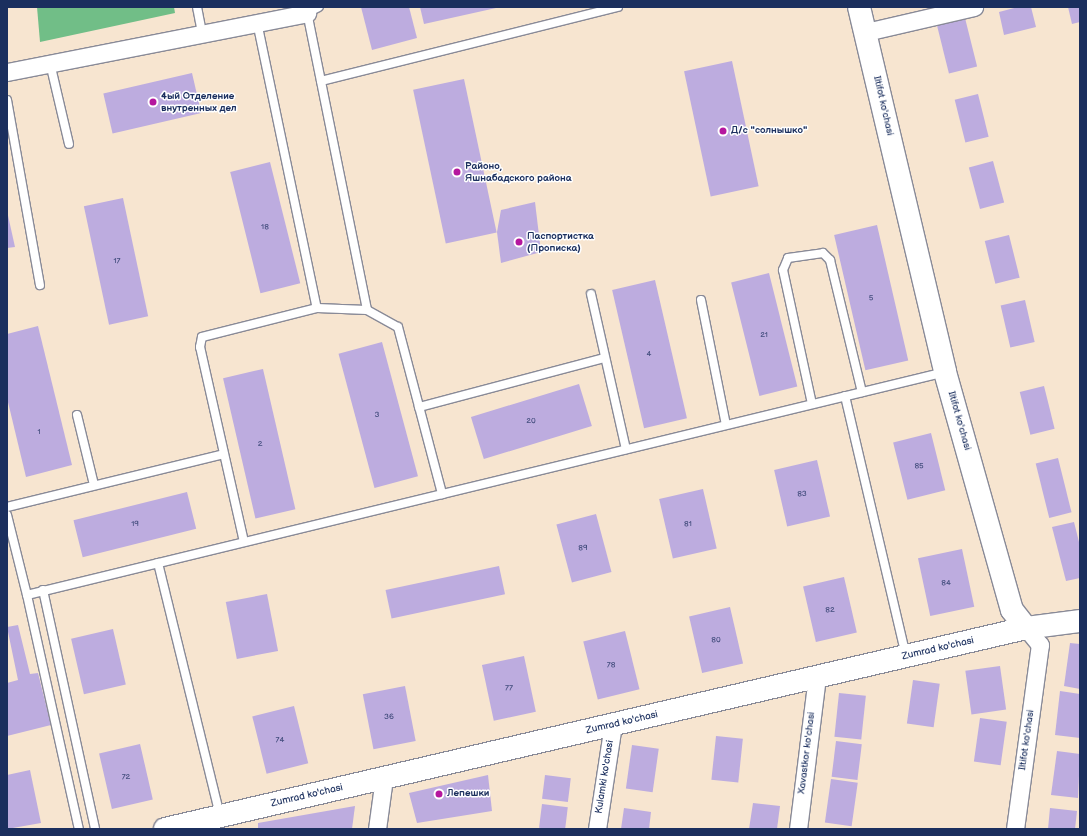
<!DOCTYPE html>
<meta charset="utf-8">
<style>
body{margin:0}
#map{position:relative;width:1087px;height:836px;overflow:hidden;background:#f7e5d0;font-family:"Balsamiq Sans",sans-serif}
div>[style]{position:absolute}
.forest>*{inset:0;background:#71be87}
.building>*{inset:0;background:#bdacdf;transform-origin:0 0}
.roads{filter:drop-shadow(1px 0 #898a97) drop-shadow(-1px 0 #898a97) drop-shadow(0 1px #898a97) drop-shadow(0 -1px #898a97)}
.lane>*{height:8px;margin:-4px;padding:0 4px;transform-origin:4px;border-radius:4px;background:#fff}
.street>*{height:17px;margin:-8.5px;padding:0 8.5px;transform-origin:8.5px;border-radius:8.5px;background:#fff}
.secondary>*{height:22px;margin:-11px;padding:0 11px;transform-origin:11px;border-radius:11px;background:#fff}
.dots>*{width:11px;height:11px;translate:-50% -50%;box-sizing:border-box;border:2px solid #fff;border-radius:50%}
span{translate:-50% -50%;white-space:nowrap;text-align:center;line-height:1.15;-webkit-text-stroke:3px #fff;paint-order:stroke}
.number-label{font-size:8px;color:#444e7e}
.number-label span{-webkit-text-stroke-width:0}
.poi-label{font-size:10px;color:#1b2f5e;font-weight:700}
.left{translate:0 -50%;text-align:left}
.street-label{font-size:10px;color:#1b2f5e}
.frame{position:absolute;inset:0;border:8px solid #1b2f5e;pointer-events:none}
</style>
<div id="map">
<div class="forest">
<i style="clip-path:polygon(37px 7px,174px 7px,175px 13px,40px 42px)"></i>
</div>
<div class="building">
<i style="clip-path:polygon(361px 7px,409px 7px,417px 38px,372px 50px)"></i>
<i style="clip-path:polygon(420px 7px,495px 7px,496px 8px,424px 24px)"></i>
<i style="clip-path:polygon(1018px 7px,1031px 7px,1036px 27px,1004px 35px,999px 12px)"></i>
<i style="clip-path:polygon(1068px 7px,1080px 7px,1080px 22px,1072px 24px)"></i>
<i style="left:965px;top:18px;width:50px;height:29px;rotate:76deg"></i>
<i style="left:732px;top:61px;width:128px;height:49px;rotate:78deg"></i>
<i style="left:192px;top:73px;width:41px;height:91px;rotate:77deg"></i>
<i style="left:464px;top:79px;width:157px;height:52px;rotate:78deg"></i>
<i style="left:978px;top:94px;width:44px;height:24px;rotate:76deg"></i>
<i style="left:993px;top:161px;width:43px;height:25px;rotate:75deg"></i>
<i style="left:270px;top:162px;width:125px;height:41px;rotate:76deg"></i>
<i style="left:123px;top:198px;width:121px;height:40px;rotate:78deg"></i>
<i style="clip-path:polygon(535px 202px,541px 252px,501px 263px,497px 232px,501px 210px)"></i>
<i style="clip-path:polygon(7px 211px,15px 247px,7px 248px)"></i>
<i style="left:877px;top:225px;width:139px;height:44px;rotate:77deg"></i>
<i style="left:1009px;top:235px;width:44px;height:25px;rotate:76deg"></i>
<i style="left:769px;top:273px;width:117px;height:39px;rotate:76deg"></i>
<i style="left:655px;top:280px;width:142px;height:44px;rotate:77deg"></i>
<i style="left:1025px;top:300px;width:43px;height:25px;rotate:77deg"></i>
<i style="clip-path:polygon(38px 326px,72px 465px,26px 477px,7px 398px,7px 334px)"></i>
<i style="left:382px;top:342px;width:139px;height:45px;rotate:75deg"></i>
<i style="left:263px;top:369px;width:144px;height:41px;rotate:77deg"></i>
<i style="left:579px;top:384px;width:44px;height:113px;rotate:73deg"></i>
<i style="left:1044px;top:386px;width:44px;height:25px;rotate:76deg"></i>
<i style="left:931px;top:433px;width:59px;height:39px;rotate:76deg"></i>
<i style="left:1058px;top:458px;width:56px;height:23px;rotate:76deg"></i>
<i style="left:817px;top:460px;width:58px;height:44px;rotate:77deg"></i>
<i style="left:703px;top:489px;width:61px;height:45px;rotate:77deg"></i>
<i style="left:187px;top:492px;width:38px;height:117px;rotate:76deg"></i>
<i style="left:596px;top:514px;width:60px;height:41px;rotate:75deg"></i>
<i style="clip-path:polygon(1074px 522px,1080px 546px,1080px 578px,1066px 581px,1052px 527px)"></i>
<i style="left:962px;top:549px;width:59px;height:45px;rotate:78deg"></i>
<i style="left:499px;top:566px;width:29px;height:116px;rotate:78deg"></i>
<i style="left:844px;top:577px;width:57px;height:42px;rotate:77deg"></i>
<i style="left:267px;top:594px;width:58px;height:42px;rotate:79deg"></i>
<i style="left:730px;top:607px;width:58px;height:42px;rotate:77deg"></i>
<i style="clip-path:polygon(18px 625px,30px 674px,38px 673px,51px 725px,7px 736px,7px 683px,18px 680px,7px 627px)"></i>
<i style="left:113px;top:629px;width:57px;height:43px;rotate:77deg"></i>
<i style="left:625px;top:631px;width:60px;height:43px;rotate:76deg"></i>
<i style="clip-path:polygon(1070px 643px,1080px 644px,1080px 689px,1064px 686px)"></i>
<i style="left:524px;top:656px;width:57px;height:43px;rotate:78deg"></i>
<i style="left:1000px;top:666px;width:44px;height:35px;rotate:82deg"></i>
<i style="left:913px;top:680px;width:27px;height:44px;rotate:8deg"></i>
<i style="left:405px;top:686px;width:56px;height:43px;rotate:79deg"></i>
<i style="clip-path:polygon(1060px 691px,1080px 694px,1080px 738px,1055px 735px)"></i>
<i style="left:839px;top:693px;width:27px;height:44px;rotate:6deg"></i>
<i style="left:294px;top:706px;width:59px;height:43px;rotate:76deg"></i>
<i style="left:980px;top:718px;width:27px;height:44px;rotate:8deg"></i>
<i style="left:716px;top:736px;width:27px;height:44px;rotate:6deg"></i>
<i style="left:836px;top:741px;width:26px;height:36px;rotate:7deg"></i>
<i style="left:140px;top:744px;width:57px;height:42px;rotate:77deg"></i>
<i style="left:632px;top:745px;width:27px;height:44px;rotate:8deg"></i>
<i style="clip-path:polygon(1057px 751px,1080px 754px,1078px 798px,1051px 795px)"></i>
<i style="clip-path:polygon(30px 770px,41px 823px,7px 829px,7px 775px)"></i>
<i style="clip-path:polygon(488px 775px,492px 811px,417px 823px,409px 793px)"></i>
<i style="left:545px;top:775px;width:26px;height:24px;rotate:7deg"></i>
<i style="left:831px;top:779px;width:27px;height:44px;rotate:8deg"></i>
<i style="clip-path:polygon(753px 803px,780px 806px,777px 829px,749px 829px)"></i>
<i style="left:542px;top:804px;width:26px;height:24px;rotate:7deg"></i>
<i style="clip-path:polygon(355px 806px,352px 829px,258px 829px,258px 823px)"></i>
<i style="clip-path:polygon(624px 808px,651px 812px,649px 829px,621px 829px)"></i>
<i style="clip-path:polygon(1050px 808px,1077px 811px,1075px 829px,1048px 829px)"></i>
</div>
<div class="roads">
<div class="lane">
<i style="left:197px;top:7px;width:26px;rotate:79deg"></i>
<i style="left:307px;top:12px;width:304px;rotate:78.6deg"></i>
<i style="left:307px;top:13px;width:13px;rotate:-27deg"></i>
<i style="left:257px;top:22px;width:292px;rotate:78.2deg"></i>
<i style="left:50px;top:63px;width:83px;rotate:76.8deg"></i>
<i style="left:321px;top:81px;width:306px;rotate:-14deg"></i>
<i style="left:7px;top:100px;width:188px;rotate:79.9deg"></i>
<i style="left:591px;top:294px;width:159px;rotate:77.3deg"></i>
<i style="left:701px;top:300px;width:127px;rotate:78.7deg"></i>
<i style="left:845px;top:396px;width:267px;rotate:76.8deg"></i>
<i style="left:812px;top:404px;width:137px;rotate:-102.2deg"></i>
<i style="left:783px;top:270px;width:13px;rotate:-67deg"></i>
<i style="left:788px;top:258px;width:35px;rotate:-8deg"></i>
<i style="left:823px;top:253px;width:10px;rotate:45deg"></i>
<i style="left:830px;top:260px;width:136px;rotate:76.4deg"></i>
<i style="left:419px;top:407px;width:192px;rotate:-14.8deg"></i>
<i style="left:77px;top:415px;width:72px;rotate:76.3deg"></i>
<i style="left:7px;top:507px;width:223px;rotate:-13.7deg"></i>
<i style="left:7px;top:515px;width:82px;rotate:76deg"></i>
<i style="left:27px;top:595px;width:945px;rotate:-13.65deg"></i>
<i style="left:244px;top:542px;width:200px;rotate:-102.7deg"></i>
<i style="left:200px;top:347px;width:10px;rotate:-79deg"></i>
<i style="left:202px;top:337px;width:119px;rotate:-14.2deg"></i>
<i style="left:317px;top:308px;width:50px;rotate:2.3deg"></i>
<i style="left:367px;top:310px;width:35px;rotate:29deg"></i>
<i style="left:398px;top:327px;width:173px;rotate:75.2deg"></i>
<i style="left:158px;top:563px;width:260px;rotate:76.2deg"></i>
<i style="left:43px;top:590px;width:245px;rotate:77.7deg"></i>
<i style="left:27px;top:595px;width:240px;rotate:77.5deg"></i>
</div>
<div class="street">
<i style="left:866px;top:32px;width:111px;rotate:-13deg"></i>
<i style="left:7px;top:72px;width:306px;rotate:-11.1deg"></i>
<i style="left:377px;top:829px;width:51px;rotate:-82.2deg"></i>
<i style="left:597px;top:829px;width:105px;rotate:-81.3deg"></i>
<i style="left:798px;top:829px;width:154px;rotate:-82.9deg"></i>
<i style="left:1015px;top:829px;width:186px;rotate:-82.3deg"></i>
<i style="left:1040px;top:645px;width:22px;rotate:-129deg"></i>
</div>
<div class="secondary">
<i style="left:859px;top:7px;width:375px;rotate:76.7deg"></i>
<i style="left:945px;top:372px;width:247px;rotate:74.3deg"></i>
<i style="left:1012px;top:610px;width:23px;rotate:52deg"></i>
<i style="left:165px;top:829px;width:884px;rotate:-13.14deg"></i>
<i style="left:1026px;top:628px;width:54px;rotate:-7.4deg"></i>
</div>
</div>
<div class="dots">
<i style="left:153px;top:102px;background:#b5179e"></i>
<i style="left:723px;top:131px;background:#b5179e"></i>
<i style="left:457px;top:172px;background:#b5179e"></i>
<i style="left:519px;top:242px;background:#b5179e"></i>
<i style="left:439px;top:794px;background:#b5179e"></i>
</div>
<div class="number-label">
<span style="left:265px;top:227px">18</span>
<span style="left:117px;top:261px">17</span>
<span style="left:871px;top:298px">5</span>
<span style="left:764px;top:335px">21</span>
<span style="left:649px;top:354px">4</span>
<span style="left:377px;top:415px">3</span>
<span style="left:531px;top:421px">20</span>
<span style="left:39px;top:432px">1</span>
<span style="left:260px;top:444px">2</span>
<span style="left:919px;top:466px">85</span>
<span style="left:802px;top:494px">83</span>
<span style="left:135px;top:524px">19</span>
<span style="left:688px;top:524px">81</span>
<span style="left:583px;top:548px">89</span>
<span style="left:946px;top:583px">84</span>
<span style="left:830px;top:610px">82</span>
<span style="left:716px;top:640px">80</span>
<span style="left:611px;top:665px">78</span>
<span style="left:509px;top:688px">77</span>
<span style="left:389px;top:717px">36</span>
<span style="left:280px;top:740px">74</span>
<span style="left:126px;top:777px">72</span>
</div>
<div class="poi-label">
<span class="left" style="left:161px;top:102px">4ый Отделение<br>внутренных дел</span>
<span class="left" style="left:731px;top:131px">Д/с "солнышко"</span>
<span class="left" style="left:465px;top:172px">Районо,<br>Яшнабадского района</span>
<span class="left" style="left:527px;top:242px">Паспортистка<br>(Прописка)</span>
<span class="left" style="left:447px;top:794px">Лепешки</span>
</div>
<div class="street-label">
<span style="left:883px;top:106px;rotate:77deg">Iltifot ko'chasi</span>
<span style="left:959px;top:421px;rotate:74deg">Iltifot ko'chasi</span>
<span style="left:938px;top:649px;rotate:-13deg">Zumrad ko'chasi</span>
<span style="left:622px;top:723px;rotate:-13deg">Zumrad ko'chasi</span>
<span style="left:1027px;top:740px;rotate:-82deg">Iltifot ko'chasi</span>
<span style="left:807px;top:753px;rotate:-83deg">Xavastkor ko'chasi</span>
<span style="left:605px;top:777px;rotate:-81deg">Kulamki ko'chasi</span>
<span style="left:307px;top:796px;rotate:-13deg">Zumrad ko'chasi</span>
</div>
<div class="frame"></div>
</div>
